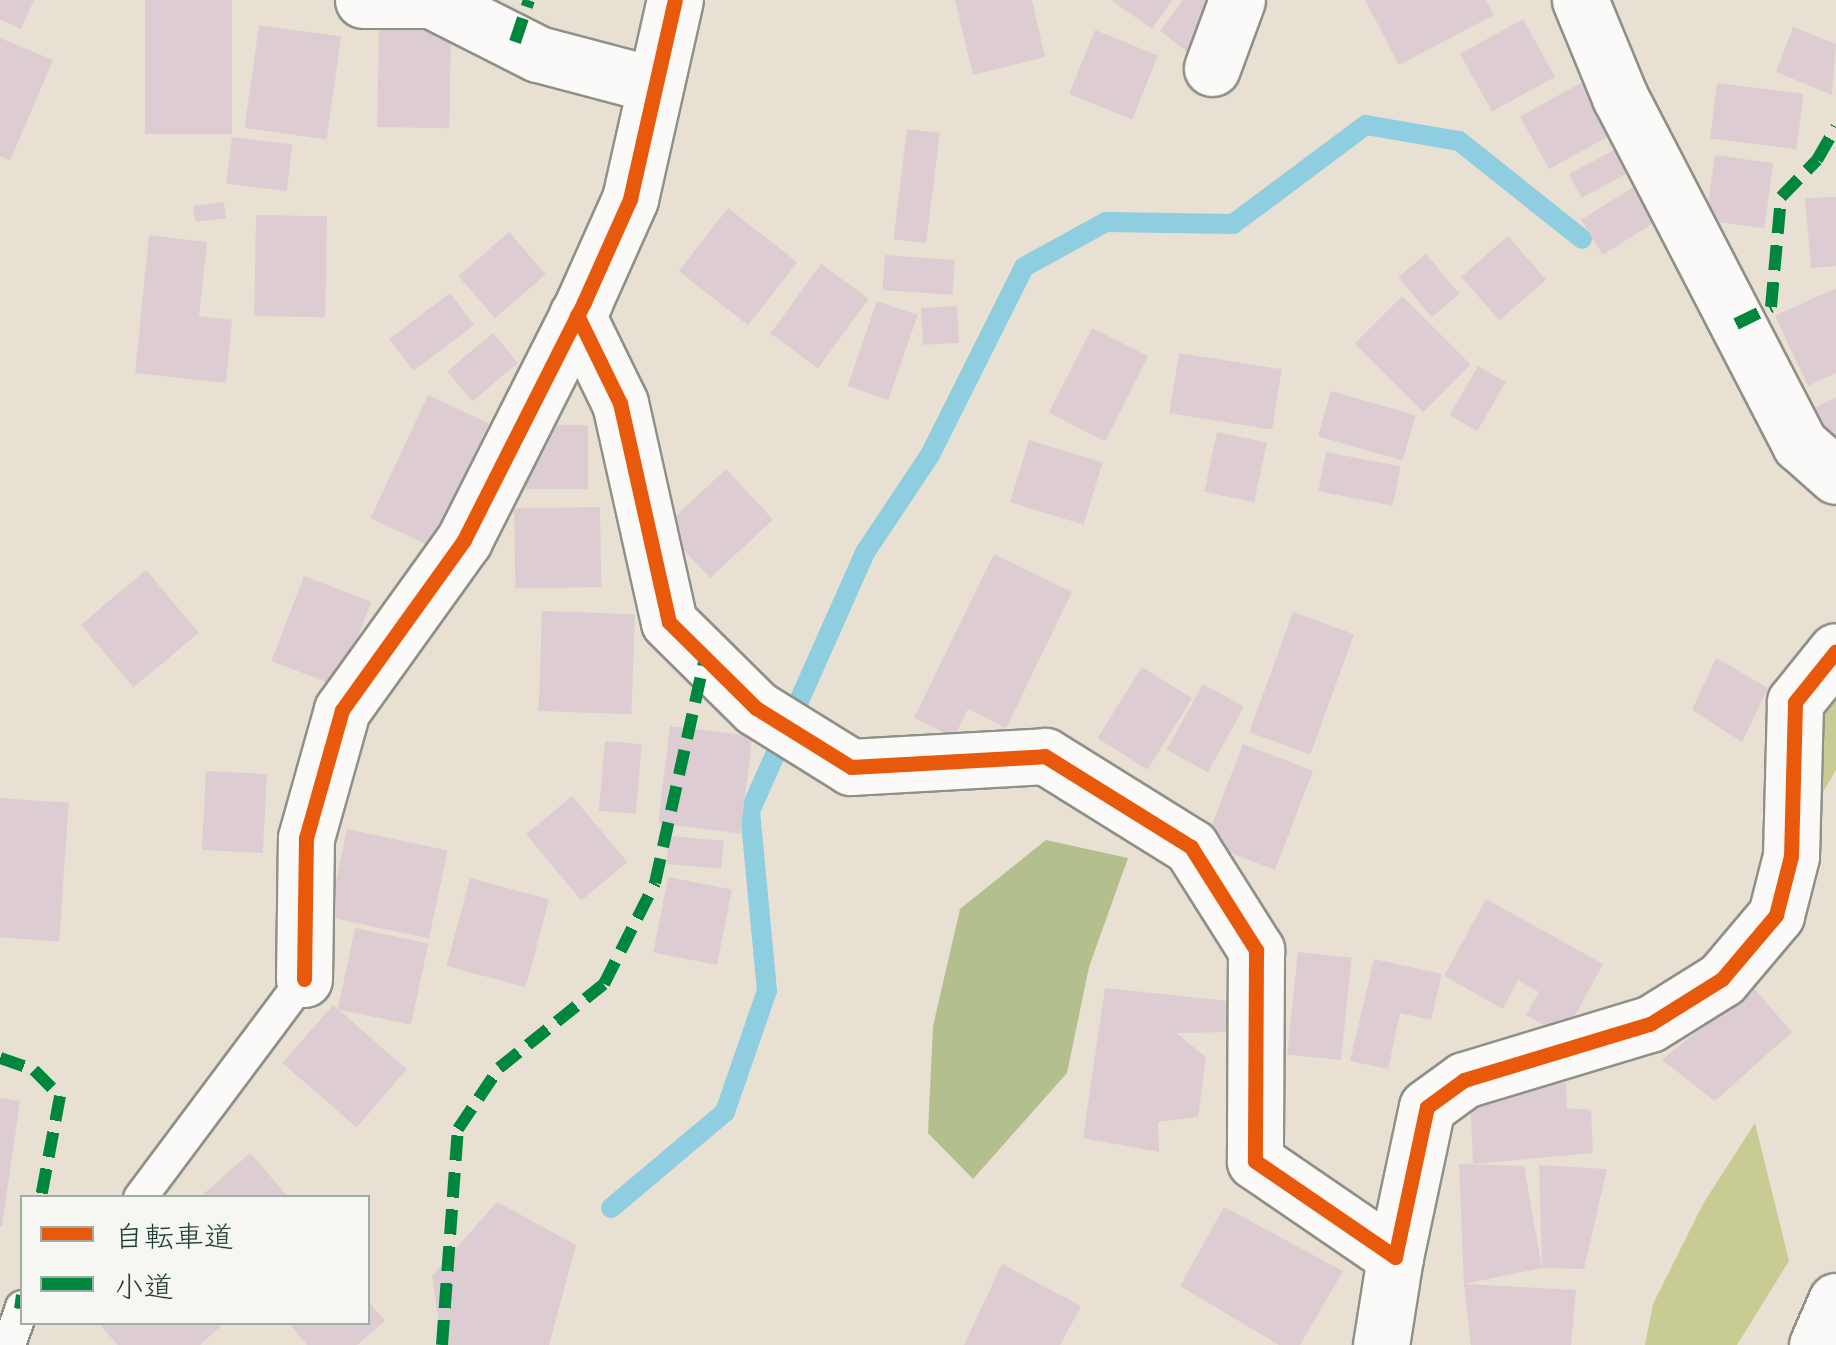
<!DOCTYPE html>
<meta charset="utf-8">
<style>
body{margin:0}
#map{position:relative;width:1836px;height:1345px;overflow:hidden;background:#e8e0d2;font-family:Itim,"Klee One",sans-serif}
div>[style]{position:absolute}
.green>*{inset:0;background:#c8cc93}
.forest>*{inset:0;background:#b4bf8e}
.stream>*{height:20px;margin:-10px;padding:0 10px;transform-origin:10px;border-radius:10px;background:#8fcde1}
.building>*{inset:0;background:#ddcdd2;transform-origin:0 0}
.roads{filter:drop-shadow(2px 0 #8f9087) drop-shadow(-2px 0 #8f9087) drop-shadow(0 2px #8f9087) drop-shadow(0 -2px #8f9087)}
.lane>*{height:32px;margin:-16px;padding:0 16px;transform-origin:16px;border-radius:16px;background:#fcfaf8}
.street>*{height:55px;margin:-27.5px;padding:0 27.5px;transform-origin:27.5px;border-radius:27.5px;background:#fcfaf8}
.quiet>*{height:12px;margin-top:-6px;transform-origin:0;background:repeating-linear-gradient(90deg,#00873e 0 25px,transparent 0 37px)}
.cycleway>*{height:15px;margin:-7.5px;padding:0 7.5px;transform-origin:7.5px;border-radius:7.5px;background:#e8590c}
span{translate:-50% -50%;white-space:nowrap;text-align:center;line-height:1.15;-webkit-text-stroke:8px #f6f6f2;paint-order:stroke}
.legend{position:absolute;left:20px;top:1195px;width:350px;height:130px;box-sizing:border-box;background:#f6f6f2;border:2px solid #a0aca6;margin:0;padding:12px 18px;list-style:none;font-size:30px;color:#1f3d34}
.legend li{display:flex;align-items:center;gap:20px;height:50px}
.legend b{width:50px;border:2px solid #a0aca6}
</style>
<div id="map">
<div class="green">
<i style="clip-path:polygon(1836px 684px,1836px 770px,1806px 821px,1816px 707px)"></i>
<i style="clip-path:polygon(1755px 1123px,1789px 1261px,1737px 1345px,1645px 1345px,1653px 1304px,1703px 1204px)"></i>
</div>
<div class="forest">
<i style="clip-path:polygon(1046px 840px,1128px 858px,1089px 967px,1067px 1073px,973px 1179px,928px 1133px,933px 1026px,960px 909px)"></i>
</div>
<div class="stream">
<i style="left:611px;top:1208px;width:149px;rotate:-40.1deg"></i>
<i style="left:725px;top:1112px;width:128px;rotate:-70.9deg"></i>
<i style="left:767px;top:991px;width:181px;rotate:-95.4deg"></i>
<i style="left:750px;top:811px;width:285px;rotate:-66deg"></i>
<i style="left:866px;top:551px;width:115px;rotate:-56.3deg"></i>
<i style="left:930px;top:455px;width:210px;rotate:-63.4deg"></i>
<i style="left:1024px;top:267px;width:94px;rotate:-28.8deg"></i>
<i style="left:1106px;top:222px;width:127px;rotate:0.9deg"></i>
<i style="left:1233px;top:224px;width:166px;rotate:-36.7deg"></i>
<i style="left:1366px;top:125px;width:94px;rotate:9.8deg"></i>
<i style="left:1459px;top:141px;width:157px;rotate:38.5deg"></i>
</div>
<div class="building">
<i style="clip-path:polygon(0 0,34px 0,21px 29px,0 19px)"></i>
<i style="left:145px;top:0;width:87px;height:134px"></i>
<i style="clip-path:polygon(955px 0,1032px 0,1045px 57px,973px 75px)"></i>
<i style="clip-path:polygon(1111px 0,1172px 0,1152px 29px)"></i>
<i style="clip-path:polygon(1183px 0,1225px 0,1187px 52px,1160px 31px)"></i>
<i style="clip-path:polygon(1365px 0,1486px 0,1494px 15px,1399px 65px)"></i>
<i style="left:1523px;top:19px;width:66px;height:72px;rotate:61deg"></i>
<i style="left:259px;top:25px;width:83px;height:104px;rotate:8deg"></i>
<i style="left:379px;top:26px;width:72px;height:101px;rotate:1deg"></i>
<i style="clip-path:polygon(1793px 27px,1836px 44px,1832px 95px,1776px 72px)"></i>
<i style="left:1095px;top:30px;width:68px;height:69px;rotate:22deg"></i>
<i style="clip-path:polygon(0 38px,53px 60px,10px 161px,0 156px)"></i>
<i style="left:1597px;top:74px;width:60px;height:88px;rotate:61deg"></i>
<i style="left:1717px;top:83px;width:87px;height:56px;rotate:7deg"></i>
<i style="left:907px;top:129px;width:33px;height:111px;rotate:7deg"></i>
<i style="left:232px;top:137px;width:61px;height:47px;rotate:7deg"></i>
<i style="left:1629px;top:142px;width:27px;height:68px;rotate:62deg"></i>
<i style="left:1715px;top:155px;width:59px;height:66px;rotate:8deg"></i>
<i style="left:1648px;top:178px;width:41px;height:79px;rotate:58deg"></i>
<i style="clip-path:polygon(1836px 197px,1836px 266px,1811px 268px,1805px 198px)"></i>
<i style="left:224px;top:202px;width:16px;height:31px;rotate:83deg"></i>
<i style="left:728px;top:208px;width:88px;height:80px;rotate:38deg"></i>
<i style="left:256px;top:215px;width:71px;height:101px;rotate:1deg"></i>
<i style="left:509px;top:232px;width:56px;height:67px;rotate:49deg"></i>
<i style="clip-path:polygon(149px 235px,207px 242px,199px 316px,232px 320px,226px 383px,135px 373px)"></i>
<i style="left:1508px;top:236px;width:58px;height:62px;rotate:49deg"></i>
<i style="left:1426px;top:254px;width:52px;height:36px;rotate:50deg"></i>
<i style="left:885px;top:255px;width:70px;height:35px;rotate:4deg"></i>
<i style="left:821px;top:264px;width:59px;height:86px;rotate:36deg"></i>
<i style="clip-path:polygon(1836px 288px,1836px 373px,1808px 386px,1775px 316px)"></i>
<i style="left:450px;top:293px;width:40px;height:76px;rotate:53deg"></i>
<i style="left:1402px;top:296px;width:97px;height:67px;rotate:45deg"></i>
<i style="left:877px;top:301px;width:43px;height:90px;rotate:19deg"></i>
<i style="left:957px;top:306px;width:37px;height:36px;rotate:87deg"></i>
<i style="left:1092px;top:328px;width:63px;height:95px;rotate:27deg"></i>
<i style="left:493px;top:333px;width:39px;height:60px;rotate:50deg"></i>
<i style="left:1179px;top:353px;width:104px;height:61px;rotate:9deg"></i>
<i style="left:1478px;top:366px;width:32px;height:57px;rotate:30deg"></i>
<i style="left:1331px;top:391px;width:88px;height:47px;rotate:16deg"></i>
<i style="left:428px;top:395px;width:67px;height:136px;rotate:25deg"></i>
<i style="clip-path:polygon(1836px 397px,1836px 435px,1823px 443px,1806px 413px)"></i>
<i style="left:526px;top:425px;width:62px;height:64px"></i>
<i style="left:1217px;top:432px;width:51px;height:61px;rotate:12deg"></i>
<i style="left:1029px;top:440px;width:77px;height:65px;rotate:17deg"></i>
<i style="left:1326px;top:452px;width:76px;height:40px;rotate:11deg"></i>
<i style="left:726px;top:469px;width:69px;height:86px;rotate:47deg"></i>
<i style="left:600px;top:507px;width:80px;height:86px;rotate:89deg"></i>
<i style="clip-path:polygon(994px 554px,1072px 592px,1006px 728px,968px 709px,954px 737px,914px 718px)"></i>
<i style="left:146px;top:570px;width:82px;height:85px;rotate:50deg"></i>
<i style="left:304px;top:576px;width:72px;height:91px;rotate:21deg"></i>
<i style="left:542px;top:611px;width:93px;height:100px;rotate:2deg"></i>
<i style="left:1293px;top:612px;width:65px;height:128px;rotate:20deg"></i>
<i style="clip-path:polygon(1716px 658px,1768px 688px,1742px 742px,1692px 710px)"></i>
<i style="left:1142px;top:667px;width:59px;height:84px;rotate:32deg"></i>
<i style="left:1203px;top:684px;width:47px;height:75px;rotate:29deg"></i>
<i style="left:670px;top:726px;width:83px;height:98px;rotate:7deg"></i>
<i style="left:605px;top:741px;width:37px;height:70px;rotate:5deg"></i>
<i style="left:1243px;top:744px;width:75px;height:106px;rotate:21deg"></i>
<i style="left:206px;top:771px;width:61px;height:79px;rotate:3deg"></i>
<i style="left:572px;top:796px;width:86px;height:60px;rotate:50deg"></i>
<i style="left:0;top:798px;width:69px;height:139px;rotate:4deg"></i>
<i style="left:347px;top:829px;width:103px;height:90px;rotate:12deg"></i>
<i style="left:669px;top:836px;width:55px;height:28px;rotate:5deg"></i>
<i style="left:668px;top:877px;width:65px;height:77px;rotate:11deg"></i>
<i style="left:470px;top:878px;width:82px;height:91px;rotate:15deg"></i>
<i style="clip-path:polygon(1486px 899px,1603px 964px,1564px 1036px,1526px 1015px,1539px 992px,1518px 980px,1503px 1009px,1444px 976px)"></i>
<i style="left:355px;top:928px;width:75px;height:83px;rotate:12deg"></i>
<i style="left:1298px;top:952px;width:54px;height:103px;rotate:6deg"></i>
<i style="clip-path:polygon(1374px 959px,1442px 974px,1431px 1020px,1400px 1013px,1388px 1069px,1350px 1061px)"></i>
<i style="clip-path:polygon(1752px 986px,1792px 1032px,1715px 1101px,1662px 1060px)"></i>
<i style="clip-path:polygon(1105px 988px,1238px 1002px,1234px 1032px,1176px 1033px,1206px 1057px,1198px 1117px,1158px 1122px,1159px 1152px,1083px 1138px)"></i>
<i style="left:333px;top:1005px;width:98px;height:77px;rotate:41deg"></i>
<i style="clip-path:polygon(1566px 1082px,1567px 1108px,1591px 1110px,1593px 1153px,1473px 1164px,1470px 1098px)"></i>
<i style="clip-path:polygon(0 1098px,20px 1101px,2px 1226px,0 1226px)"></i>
<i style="clip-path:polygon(250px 1153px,289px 1198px,199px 1198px)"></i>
<i style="clip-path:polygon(1459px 1164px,1524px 1166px,1542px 1268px,1539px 1165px,1607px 1169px,1584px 1269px,1542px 1268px,1464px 1284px,1576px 1290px,1571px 1345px,1471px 1345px,1464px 1284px)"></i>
<i style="clip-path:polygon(497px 1202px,576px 1245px,549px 1345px,442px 1345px,432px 1276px)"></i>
<i style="clip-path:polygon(1224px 1207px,1343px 1271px,1300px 1345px,1279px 1345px,1180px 1286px)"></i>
<i style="clip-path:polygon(1002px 1264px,1081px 1306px,1060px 1345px,964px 1345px)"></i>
<i style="clip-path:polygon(368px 1301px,385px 1321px,357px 1345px,307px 1345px,288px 1322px,368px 1322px)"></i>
<i style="clip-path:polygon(97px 1322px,225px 1322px,200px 1345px,118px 1345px)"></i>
</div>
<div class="roads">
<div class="lane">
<i style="left:140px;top:1198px;width:274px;rotate:-53.2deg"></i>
<i style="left:9px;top:1345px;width:40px;rotate:-71.1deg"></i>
</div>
<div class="street">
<i style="left:363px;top:0;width:68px"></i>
<i style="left:431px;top:0;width:120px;rotate:26.8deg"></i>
<i style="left:538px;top:54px;width:121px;rotate:14.8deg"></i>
<i style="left:1580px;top:0;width:105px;rotate:67.6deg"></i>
<i style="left:1620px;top:97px;width:391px;rotate:62.6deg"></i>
<i style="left:1800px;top:444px;width:48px;rotate:41.6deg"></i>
<i style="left:1212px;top:68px;width:72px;rotate:-69.8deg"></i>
<i style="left:577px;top:315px;width:98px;rotate:64deg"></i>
<i style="left:620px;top:403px;width:224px;rotate:77.4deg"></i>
<i style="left:669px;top:622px;width:122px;rotate:44.7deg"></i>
<i style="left:756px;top:708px;width:112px;rotate:31.8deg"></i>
<i style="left:851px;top:767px;width:194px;rotate:-3.2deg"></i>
<i style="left:1045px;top:756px;width:172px;rotate:31.9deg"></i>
<i style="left:1191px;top:847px;width:122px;rotate:57.7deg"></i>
<i style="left:1256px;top:950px;width:211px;rotate:90.3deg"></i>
<i style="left:1255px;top:1161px;width:170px;rotate:34.4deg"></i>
<i style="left:1395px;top:1257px;width:153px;rotate:-78deg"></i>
<i style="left:1427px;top:1107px;width:46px;rotate:-36.1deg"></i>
<i style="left:1464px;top:1080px;width:194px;rotate:-16.8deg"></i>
<i style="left:1650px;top:1024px;width:85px;rotate:-32deg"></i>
<i style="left:1722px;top:979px;width:84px;rotate:-49.8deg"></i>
<i style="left:1776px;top:915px;width:61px;rotate:-75.7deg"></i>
<i style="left:1791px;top:856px;width:154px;rotate:-88.5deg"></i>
<i style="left:1795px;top:702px;width:65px;rotate:-51.2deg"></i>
<i style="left:304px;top:979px;width:141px;rotate:-89.2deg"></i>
<i style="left:306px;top:838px;width:133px;rotate:-74.3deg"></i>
<i style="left:342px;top:710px;width:209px;rotate:-54.3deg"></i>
<i style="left:464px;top:540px;width:267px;rotate:-63.2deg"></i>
<i style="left:584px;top:302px;width:113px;rotate:-65.9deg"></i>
<i style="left:630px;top:199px;width:204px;rotate:-77.3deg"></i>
<i style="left:1381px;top:1345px;width:89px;rotate:-81deg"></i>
<i style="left:1817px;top:1345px;width:48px;rotate:-66.6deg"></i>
</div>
</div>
<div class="quiet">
<i style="left:515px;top:42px;width:44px;rotate:-71.6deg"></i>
<i style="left:1736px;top:324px;width:39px;rotate:-26deg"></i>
<i style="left:1771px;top:307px;width:110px;rotate:-84.8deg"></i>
<i style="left:1781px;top:197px;width:52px;rotate:-45.8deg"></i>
<i style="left:1817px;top:160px;width:38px;rotate:-60deg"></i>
<i style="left:0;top:1058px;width:36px;rotate:19deg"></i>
<i style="left:34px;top:1070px;width:37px;rotate:45deg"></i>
<i style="left:60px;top:1096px;width:104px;rotate:100.6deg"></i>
<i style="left:20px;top:1309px;width:14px;rotate:-82deg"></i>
<i style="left:442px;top:1345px;width:217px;rotate:-85.8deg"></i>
<i style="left:458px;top:1129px;width:73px;rotate:-56.1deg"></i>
<i style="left:499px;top:1068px;width:134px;rotate:-38.7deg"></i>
<i style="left:604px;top:984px;width:113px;rotate:-63.2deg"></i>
<i style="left:655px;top:883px;width:231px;rotate:-77.5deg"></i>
</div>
<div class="cycleway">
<i style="left:577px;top:315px;width:98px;rotate:64deg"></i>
<i style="left:620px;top:403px;width:224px;rotate:77.4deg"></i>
<i style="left:669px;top:622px;width:122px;rotate:44.7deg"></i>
<i style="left:756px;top:708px;width:112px;rotate:31.8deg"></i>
<i style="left:851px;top:767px;width:194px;rotate:-3.2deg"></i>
<i style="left:1045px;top:756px;width:172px;rotate:31.9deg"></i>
<i style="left:1191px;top:847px;width:122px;rotate:57.7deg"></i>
<i style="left:1256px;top:950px;width:211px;rotate:90.3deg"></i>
<i style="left:1255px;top:1161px;width:170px;rotate:34.4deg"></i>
<i style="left:1395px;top:1257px;width:153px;rotate:-78deg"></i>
<i style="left:1427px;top:1107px;width:46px;rotate:-36.1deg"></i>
<i style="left:1464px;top:1080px;width:194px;rotate:-16.8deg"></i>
<i style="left:1650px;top:1024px;width:85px;rotate:-32deg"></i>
<i style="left:1722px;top:979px;width:84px;rotate:-49.8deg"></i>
<i style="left:1776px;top:915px;width:61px;rotate:-75.7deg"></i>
<i style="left:1791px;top:856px;width:154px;rotate:-88.5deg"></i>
<i style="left:1795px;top:702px;width:65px;rotate:-51.2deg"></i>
<i style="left:304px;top:979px;width:141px;rotate:-89.2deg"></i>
<i style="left:306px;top:838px;width:133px;rotate:-74.3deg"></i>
<i style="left:342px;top:710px;width:209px;rotate:-54.3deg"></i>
<i style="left:464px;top:540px;width:267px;rotate:-63.2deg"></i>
<i style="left:584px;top:302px;width:113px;rotate:-65.9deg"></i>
<i style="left:630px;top:199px;width:204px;rotate:-77.3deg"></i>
</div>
<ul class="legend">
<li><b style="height:12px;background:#e8590c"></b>自転車道</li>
<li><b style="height:12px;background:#00873e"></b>小道</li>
</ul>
</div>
